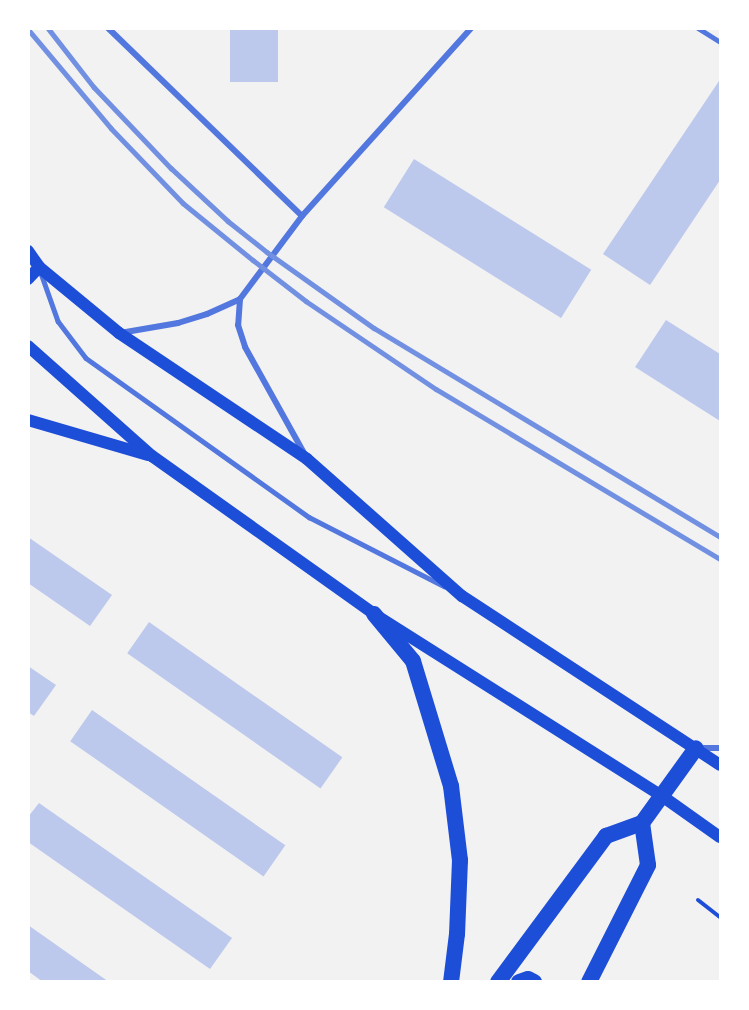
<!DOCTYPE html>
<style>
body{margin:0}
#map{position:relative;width:749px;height:1010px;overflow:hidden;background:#f2f2f2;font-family:Jost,sans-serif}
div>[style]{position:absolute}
.building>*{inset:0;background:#bdc9ec;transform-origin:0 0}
.path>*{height:4px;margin:-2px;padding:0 2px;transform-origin:2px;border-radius:2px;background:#1d4ed8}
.service>*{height:4.5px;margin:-2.25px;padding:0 2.25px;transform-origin:2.25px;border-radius:2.25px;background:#5277de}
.minor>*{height:6px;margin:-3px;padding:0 3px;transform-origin:3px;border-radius:3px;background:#5277de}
.secondary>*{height:12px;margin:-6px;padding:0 6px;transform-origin:6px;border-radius:6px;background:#1d4ed8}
.trunk>*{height:16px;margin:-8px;padding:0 8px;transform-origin:8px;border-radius:8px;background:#1d4ed8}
.rail>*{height:4.5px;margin:-2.25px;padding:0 2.25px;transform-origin:2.25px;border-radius:2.25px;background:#7290e2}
span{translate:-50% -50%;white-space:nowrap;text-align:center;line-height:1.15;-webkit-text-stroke:4.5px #fff;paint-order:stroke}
.frame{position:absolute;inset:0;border:30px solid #fff;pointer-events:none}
</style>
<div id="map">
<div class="building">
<i style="left:230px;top:28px;width:48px;height:54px"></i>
<i style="clip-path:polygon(719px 81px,720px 180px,650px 285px,603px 254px)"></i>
<i style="left:414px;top:159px;width:209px;height:57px;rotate:32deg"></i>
<i style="clip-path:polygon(666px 320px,720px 354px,720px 421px,635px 367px)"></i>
<i style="clip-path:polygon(28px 537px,112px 595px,90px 626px,28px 583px)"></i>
<i style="left:149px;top:622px;width:236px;height:38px;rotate:35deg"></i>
<i style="clip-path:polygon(28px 666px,56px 685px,34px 716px,28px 712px)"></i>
<i style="left:92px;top:710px;width:236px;height:38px;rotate:35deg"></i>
<i style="clip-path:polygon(39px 803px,232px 938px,210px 969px,28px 842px,28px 817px)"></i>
<i style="clip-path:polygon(28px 925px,109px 982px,43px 982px,28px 971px)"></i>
</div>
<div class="path">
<i style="left:698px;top:900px;width:28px;rotate:38deg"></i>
</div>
<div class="service">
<i style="left:698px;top:28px;width:26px;rotate:32deg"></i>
<i style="left:41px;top:273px;width:51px;rotate:70.5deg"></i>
<i style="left:58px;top:321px;width:46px;rotate:52.9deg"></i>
<i style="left:86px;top:358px;width:274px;rotate:35.5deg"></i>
<i style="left:309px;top:517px;width:152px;rotate:27.1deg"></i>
</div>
<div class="minor">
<i style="left:108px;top:28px;width:270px;rotate:44.1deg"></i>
<i style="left:240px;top:299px;width:26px;rotate:94deg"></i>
<i style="left:238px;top:325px;width:23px;rotate:72deg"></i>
<i style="left:245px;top:347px;width:121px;rotate:60.9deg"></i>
<i style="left:120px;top:333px;width:59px;rotate:-9.8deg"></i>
<i style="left:178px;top:323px;width:30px;rotate:-17deg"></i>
<i style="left:207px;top:314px;width:36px;rotate:-24deg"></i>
<i style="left:240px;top:299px;width:104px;rotate:-53.2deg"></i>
<i style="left:302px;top:216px;width:253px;rotate:-48deg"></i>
<i style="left:699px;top:748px;width:21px"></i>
</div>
<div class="secondary">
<i style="left:28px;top:251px;width:19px;rotate:55deg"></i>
<i style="left:39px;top:267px;width:104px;rotate:39.5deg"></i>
<i style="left:119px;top:333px;width:226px;rotate:33.8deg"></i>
<i style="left:307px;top:459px;width:207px;rotate:41.5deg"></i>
<i style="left:462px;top:596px;width:308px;rotate:33.2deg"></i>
<i style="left:28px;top:279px;width:16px;rotate:-47deg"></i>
<i style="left:28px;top:346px;width:166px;rotate:41.6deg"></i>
<i style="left:152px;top:456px;width:272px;rotate:35.4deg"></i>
<i style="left:374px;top:614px;width:341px;rotate:32.3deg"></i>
<i style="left:662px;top:796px;width:71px;rotate:35.3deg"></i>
<i style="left:28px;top:420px;width:125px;rotate:16.3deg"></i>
</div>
<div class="trunk">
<i style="left:374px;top:614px;width:61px;rotate:50.3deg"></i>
<i style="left:413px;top:661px;width:131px;rotate:73.1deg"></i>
<i style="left:451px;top:786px;width:75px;rotate:83.1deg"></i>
<i style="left:460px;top:860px;width:74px;rotate:92.3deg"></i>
<i style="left:457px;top:934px;width:48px;rotate:97.1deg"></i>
<i style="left:498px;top:982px;width:182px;rotate:-53.5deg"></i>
<i style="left:606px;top:836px;width:38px;rotate:-20deg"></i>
<i style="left:642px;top:823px;width:92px;rotate:-54.2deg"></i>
<i style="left:519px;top:982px;width:9px;rotate:-18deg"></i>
<i style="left:528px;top:979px;width:7px;rotate:27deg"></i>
<i style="left:589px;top:982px;width:131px;rotate:-63.2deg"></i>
<i style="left:648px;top:865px;width:42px;rotate:-98.1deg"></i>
</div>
<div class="rail">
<i style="left:48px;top:28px;width:75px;rotate:52.1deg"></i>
<i style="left:94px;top:87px;width:112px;rotate:46.5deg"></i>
<i style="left:171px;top:168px;width:78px;rotate:42.9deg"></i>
<i style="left:228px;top:221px;width:50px;rotate:38.5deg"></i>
<i style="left:267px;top:252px;width:131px;rotate:35.4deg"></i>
<i style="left:374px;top:328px;width:404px;rotate:31.1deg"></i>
<i style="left:28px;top:29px;width:129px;rotate:50deg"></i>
<i style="left:111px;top:128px;width:104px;rotate:46.2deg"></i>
<i style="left:183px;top:203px;width:90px;rotate:39.2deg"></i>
<i style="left:253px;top:260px;width:67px;rotate:37.7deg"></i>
<i style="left:306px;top:301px;width:157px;rotate:34.1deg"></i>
<i style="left:436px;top:389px;width:331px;rotate:30.9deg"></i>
</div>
<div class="frame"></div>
</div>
